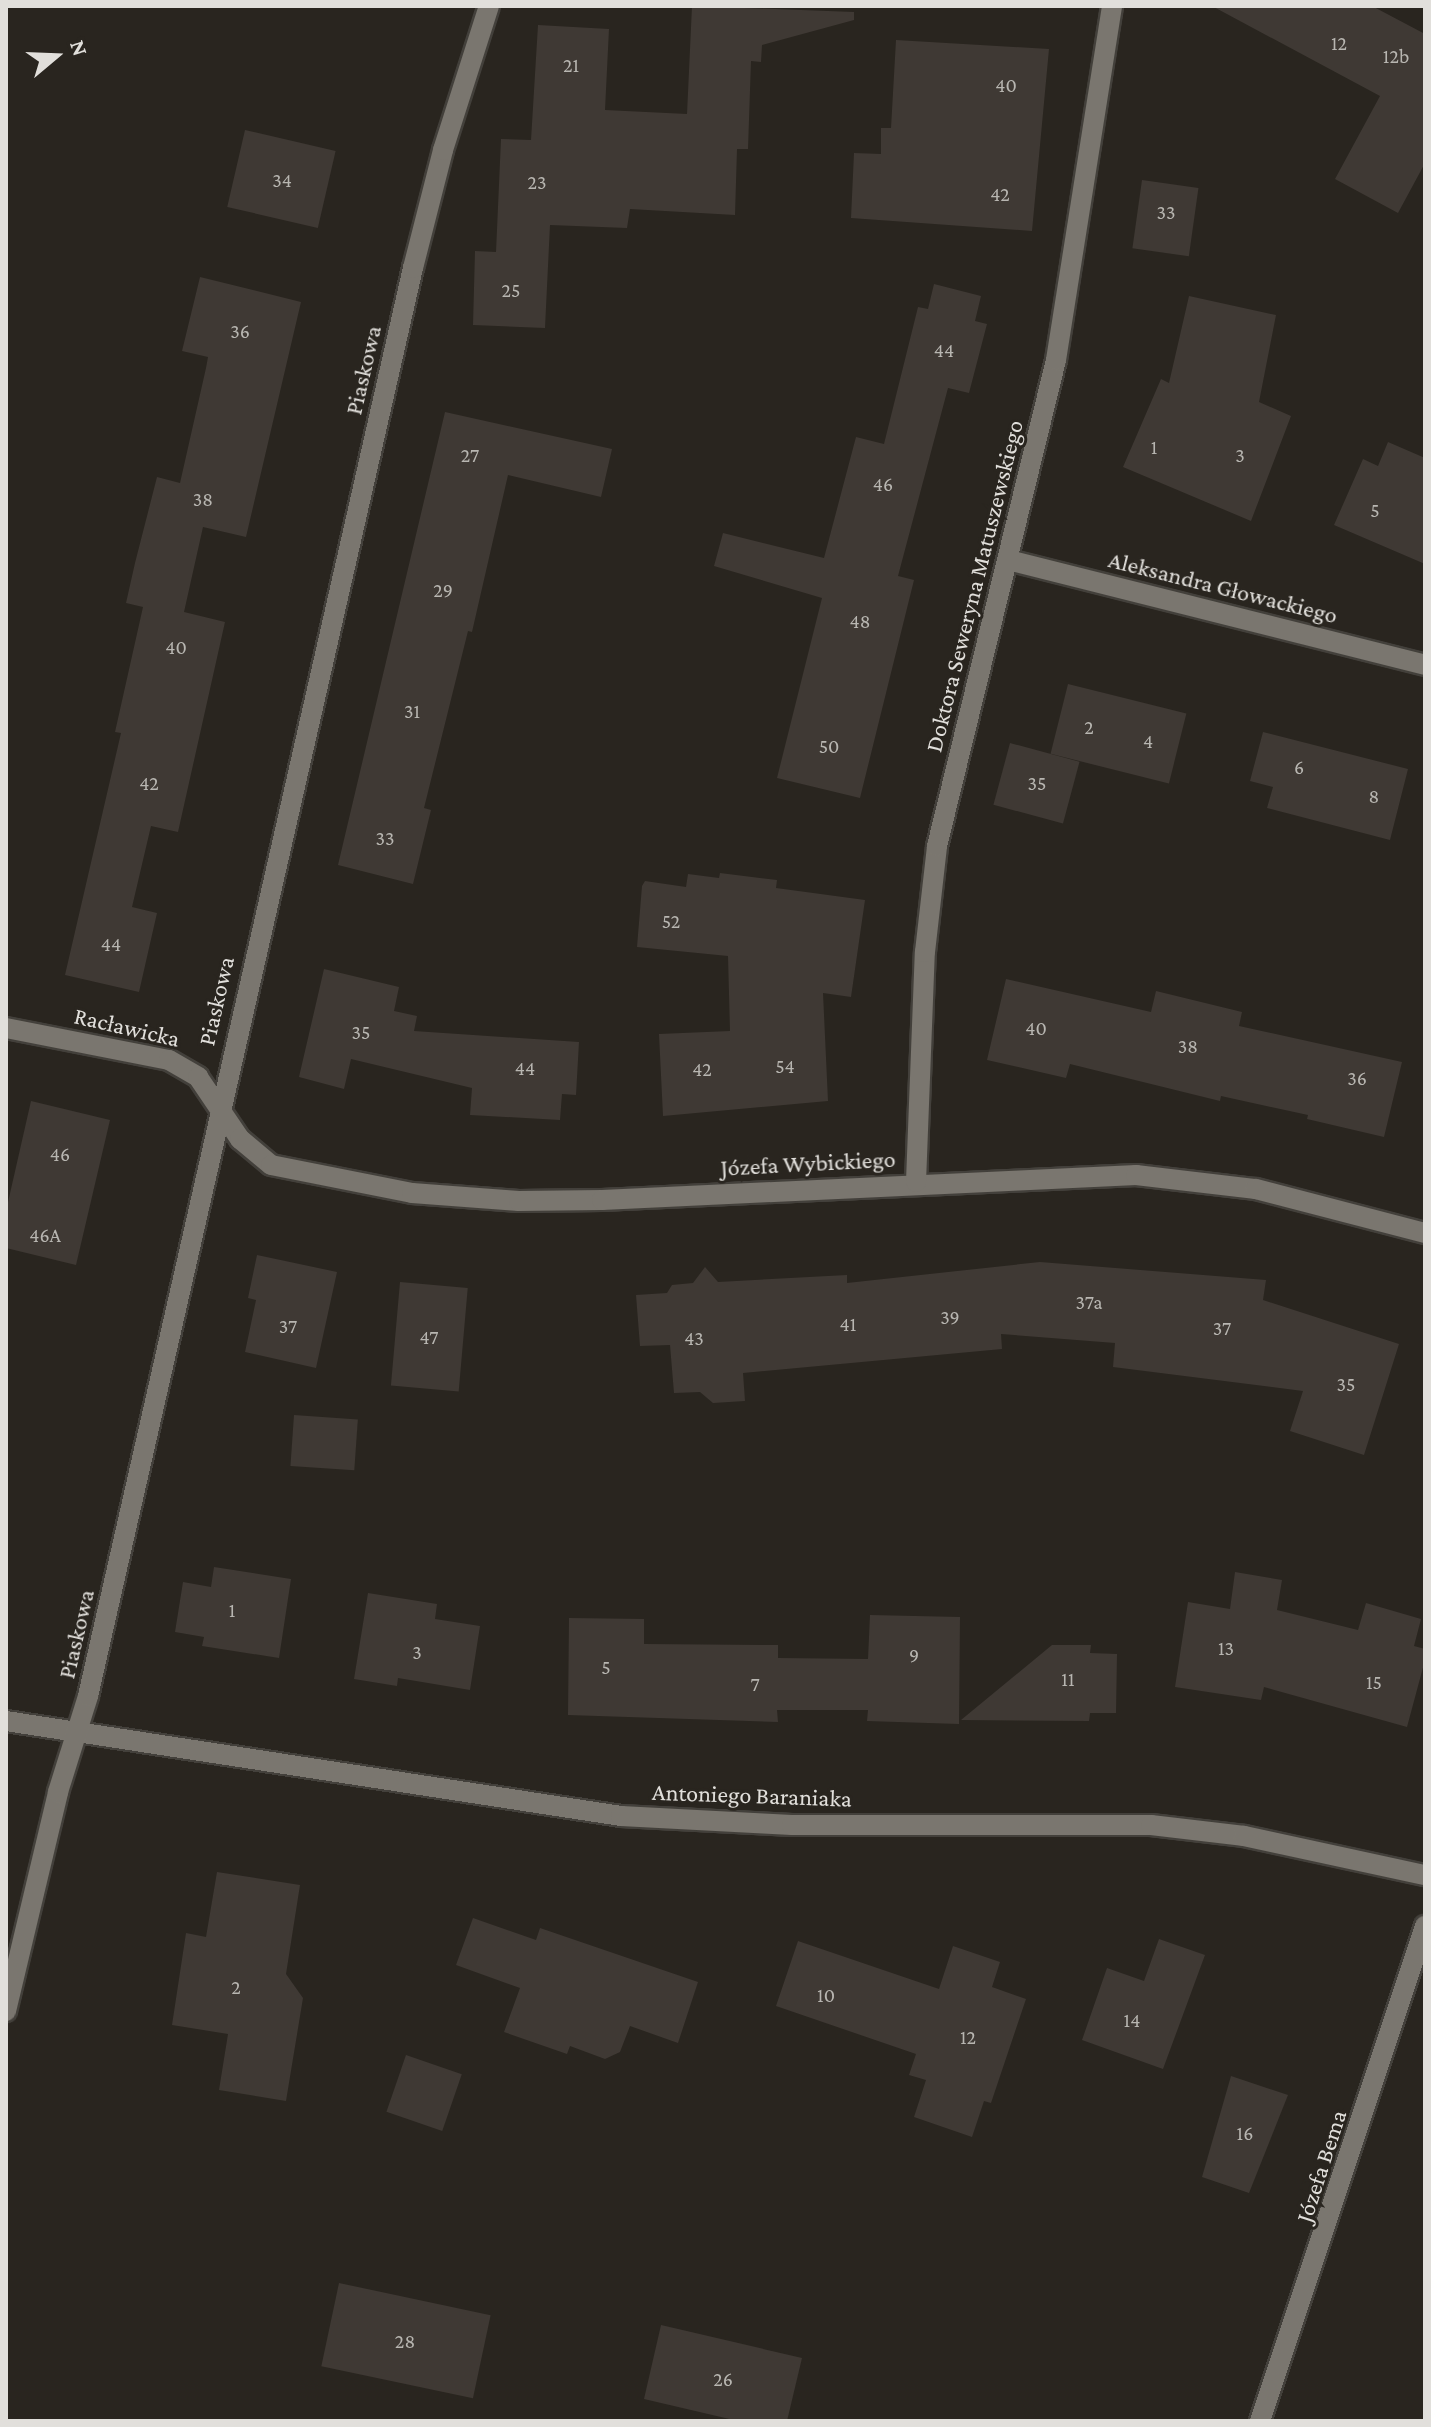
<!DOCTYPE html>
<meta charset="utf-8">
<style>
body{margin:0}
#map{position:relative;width:1431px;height:2427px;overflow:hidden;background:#29251f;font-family:"Crimson Pro",serif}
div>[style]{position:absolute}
.building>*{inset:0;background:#3f3934;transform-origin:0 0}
.roads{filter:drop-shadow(2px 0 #43403b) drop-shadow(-2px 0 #43403b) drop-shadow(0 2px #43403b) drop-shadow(0 -2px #43403b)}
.minor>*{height:20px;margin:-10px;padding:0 10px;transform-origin:10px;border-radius:10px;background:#7a766f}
span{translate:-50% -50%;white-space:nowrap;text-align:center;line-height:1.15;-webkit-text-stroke:6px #29251f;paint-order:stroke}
.number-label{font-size:20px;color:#b8b6b1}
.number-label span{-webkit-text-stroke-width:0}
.street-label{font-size:24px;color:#e1dfdb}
.frame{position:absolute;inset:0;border:8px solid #e1dfdb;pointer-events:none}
.north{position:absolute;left:16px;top:16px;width:80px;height:80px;-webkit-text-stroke:6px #29251f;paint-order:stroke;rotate:71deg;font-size:22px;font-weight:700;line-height:32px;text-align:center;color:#e1dfdb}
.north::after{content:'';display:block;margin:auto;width:28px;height:36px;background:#e1dfdb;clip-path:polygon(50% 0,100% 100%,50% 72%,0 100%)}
</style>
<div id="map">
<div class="building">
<i style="clip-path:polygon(692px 6px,854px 12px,854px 20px,762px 45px,761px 62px,751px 61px,748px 149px,737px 149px,735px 215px,630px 209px,627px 228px,550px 225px,545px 328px,473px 325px,475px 251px,496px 252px,501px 139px,531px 140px,538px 25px,609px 29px,605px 110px,687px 114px)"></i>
<i style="clip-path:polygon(1212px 6px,1372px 6px,1425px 34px,1425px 163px,1398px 213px,1335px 179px,1380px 96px)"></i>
<i style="clip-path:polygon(896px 40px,1049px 49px,1032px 231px,851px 218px,854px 153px,881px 154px,881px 128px,891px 128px)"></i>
<i style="left:245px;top:130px;width:93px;height:79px;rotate:13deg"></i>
<i style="left:1142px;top:180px;width:57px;height:69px;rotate:8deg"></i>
<i style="clip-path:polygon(200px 277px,301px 302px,246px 537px,203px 527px,184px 612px,225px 622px,178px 832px,151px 826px,132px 907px,157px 913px,139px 992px,65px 975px,121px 733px,115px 732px,143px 607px,126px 603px,135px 563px,157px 477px,180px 483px,206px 368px,208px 357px,182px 351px)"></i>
<i style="clip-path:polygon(934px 284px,981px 296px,975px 321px,987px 324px,969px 393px,948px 388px,898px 576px,914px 580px,860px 798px,777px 778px,822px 598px,714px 566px,723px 533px,824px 558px,856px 437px,884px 444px,918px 307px,928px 309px)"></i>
<i style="clip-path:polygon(1189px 296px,1276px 315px,1259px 402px,1291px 416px,1251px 521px,1123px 467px,1161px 379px,1169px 383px)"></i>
<i style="clip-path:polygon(445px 412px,612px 449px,601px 497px,508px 475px,472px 632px,468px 631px,424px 808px,431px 810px,413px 884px,338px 865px)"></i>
<i style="clip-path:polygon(1388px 442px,1425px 458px,1425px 564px,1334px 525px,1363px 459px,1378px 466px)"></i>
<i style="left:1068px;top:684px;width:122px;height:72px;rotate:14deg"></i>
<i style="clip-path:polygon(1263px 732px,1408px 769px,1390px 840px,1267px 808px,1273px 787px,1250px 781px)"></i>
<i style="left:1010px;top:743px;width:72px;height:64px;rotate:15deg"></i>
<i style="clip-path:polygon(720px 873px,777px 880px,776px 888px,865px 900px,851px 997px,823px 993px,828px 1101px,663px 1116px,659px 1034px,730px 1031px,728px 956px,637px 947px,642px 886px,645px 881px,686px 887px,688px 874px,719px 878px)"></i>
<i style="clip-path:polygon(324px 969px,399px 987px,394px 1011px,417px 1016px,414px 1031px,579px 1042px,576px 1095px,562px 1094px,560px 1120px,470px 1115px,472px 1088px,351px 1059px,344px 1089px,299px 1077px)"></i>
<i style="clip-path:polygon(1006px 979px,1151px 1012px,1156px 991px,1242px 1012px,1239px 1026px,1402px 1062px,1384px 1137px,1307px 1119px,1308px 1115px,1221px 1096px,1220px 1101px,1070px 1064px,1066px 1078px,987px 1060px)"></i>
<i style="clip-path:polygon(31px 1101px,110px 1120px,76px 1265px,6px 1248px,6px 1211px)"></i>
<i style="clip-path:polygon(257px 1255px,337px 1272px,316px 1368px,245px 1352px,256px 1300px,248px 1298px)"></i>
<i style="clip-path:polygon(1040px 1262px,1266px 1280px,1263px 1300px,1399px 1344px,1364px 1455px,1290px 1431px,1303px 1391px,1113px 1367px,1115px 1343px,1001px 1334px,1002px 1349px,743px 1373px,745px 1401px,713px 1403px,700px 1392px,674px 1393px,670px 1345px,640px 1346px,636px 1295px,667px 1293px,672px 1285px,693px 1283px,705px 1267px,718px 1282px,847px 1275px,847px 1283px)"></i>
<i style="left:400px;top:1282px;width:68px;height:104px;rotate:5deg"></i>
<i style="left:294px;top:1415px;width:64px;height:51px;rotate:4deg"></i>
<i style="clip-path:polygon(214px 1567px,291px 1579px,279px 1658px,202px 1646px,204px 1637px,175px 1632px,183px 1582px,211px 1587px)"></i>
<i style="clip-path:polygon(1235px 1572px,1282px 1580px,1277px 1610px,1358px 1630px,1366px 1603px,1421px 1619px,1414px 1646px,1425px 1649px,1425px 1660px,1407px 1727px,1264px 1687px,1261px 1700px,1175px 1687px,1188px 1602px,1230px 1609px)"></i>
<i style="clip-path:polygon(368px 1593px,437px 1604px,435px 1619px,480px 1626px,470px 1690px,398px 1678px,397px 1686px,354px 1679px)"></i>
<i style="clip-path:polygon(870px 1615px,960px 1617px,959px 1724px,867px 1721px,868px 1710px,777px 1710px,778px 1722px,568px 1715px,569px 1618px,644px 1619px,644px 1644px,778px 1645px,778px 1658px,868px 1659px)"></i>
<i style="clip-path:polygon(1052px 1645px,1091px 1645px,1090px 1653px,1117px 1654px,1116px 1713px,1090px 1713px,1089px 1721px,961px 1720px)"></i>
<i style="clip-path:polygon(217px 1872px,300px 1885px,286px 1974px,303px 1998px,286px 2101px,219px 2090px,228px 2034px,172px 2025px,186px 1933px,206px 1937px)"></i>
<i style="clip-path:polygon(473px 1918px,536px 1940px,540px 1928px,698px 1982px,678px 2043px,630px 2026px,620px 2052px,605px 2059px,570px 2046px,567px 2054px,504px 2032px,520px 1988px,456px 1965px)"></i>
<i style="clip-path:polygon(1159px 1939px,1205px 1955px,1163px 2069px,1082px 2040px,1107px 1968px,1144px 1981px)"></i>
<i style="clip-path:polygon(798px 1941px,939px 1989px,953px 1946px,1000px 1962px,992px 1987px,1026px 1999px,991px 2103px,984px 2101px,972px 2137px,914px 2117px,926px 2080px,909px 2075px,916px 2054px,776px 2006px)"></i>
<i style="left:406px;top:2055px;width:59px;height:60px;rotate:19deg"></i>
<i style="clip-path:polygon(1231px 2076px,1288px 2095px,1249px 2193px,1202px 2177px)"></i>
<i style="left:339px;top:2283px;width:155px;height:85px;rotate:12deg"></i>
<i style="clip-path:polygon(661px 2325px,802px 2358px,787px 2421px,738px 2421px,644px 2399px)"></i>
</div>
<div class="roads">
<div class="minor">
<i style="left:1008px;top:560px;width:430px;rotate:14.1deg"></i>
<i style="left:6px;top:1028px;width:166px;rotate:11.1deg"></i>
<i style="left:169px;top:1060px;width:34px;rotate:30deg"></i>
<i style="left:198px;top:1077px;width:75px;rotate:55.9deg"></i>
<i style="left:240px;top:1139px;width:40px;rotate:40deg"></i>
<i style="left:271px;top:1165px;width:144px;rotate:11.2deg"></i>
<i style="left:412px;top:1193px;width:107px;rotate:4.3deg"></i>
<i style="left:519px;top:1201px;width:83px;rotate:-0.7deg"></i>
<i style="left:602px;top:1200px;width:535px;rotate:-2.68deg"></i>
<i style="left:1136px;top:1175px;width:121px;rotate:6.7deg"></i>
<i style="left:1256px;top:1189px;width:175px;rotate:14.6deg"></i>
<i style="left:916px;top:1182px;width:230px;rotate:-87.8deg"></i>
<i style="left:925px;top:952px;width:107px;rotate:-83.5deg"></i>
<i style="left:937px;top:846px;width:500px;rotate:-76.24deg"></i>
<i style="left:1056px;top:360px;width:358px;rotate:-81deg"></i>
<i style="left:6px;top:1721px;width:622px;rotate:8.78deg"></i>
<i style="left:621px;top:1816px;width:171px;rotate:3deg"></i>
<i style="left:792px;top:1825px;width:359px"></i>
<i style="left:1151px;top:1825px;width:94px;rotate:6.7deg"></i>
<i style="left:1244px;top:1836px;width:185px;rotate:12.2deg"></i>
<i style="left:6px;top:2011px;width:225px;rotate:-76.6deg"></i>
<i style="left:58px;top:1792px;width:101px;rotate:-72.6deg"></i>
<i style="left:88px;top:1696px;width:1465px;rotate:-77.18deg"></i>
<i style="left:413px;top:268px;width:122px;rotate:-75.7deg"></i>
<i style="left:443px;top:150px;width:151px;rotate:-72.3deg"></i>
<i style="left:1260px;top:2421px;width:522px;rotate:-71.57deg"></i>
</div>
</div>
<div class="number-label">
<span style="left:1339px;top:43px">12</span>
<span style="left:1396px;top:56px">12b</span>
<span style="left:571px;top:65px">21</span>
<span style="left:1006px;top:85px">40</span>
<span style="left:282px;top:180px">34</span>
<span style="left:537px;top:182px">23</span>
<span style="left:1000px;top:194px">42</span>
<span style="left:1166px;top:212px">33</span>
<span style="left:511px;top:290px">25</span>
<span style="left:240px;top:331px">36</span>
<span style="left:944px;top:350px">44</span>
<span style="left:1154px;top:447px">1</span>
<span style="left:470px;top:455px">27</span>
<span style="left:1240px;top:455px">3</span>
<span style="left:883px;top:484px">46</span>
<span style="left:203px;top:499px">38</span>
<span style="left:1375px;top:510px">5</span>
<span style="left:443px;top:590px">29</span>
<span style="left:860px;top:621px">48</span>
<span style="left:176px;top:647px">40</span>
<span style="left:412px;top:711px">31</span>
<span style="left:1089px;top:727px">2</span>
<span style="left:1148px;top:741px">4</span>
<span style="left:829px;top:746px">50</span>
<span style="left:1299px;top:767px">6</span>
<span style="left:149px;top:783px">42</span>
<span style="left:1037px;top:783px">35</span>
<span style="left:1374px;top:796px">8</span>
<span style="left:385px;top:838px">33</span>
<span style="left:671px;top:921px">52</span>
<span style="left:111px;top:944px">44</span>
<span style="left:1036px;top:1028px">40</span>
<span style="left:361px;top:1032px">35</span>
<span style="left:1188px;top:1046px">38</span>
<span style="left:785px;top:1066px">54</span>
<span style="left:525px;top:1068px">44</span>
<span style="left:702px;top:1069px">42</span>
<span style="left:1357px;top:1078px">36</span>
<span style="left:60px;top:1154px">46</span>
<span style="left:45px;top:1235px">46A</span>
<span style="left:1089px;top:1302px">37a</span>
<span style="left:950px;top:1317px">39</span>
<span style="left:848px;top:1324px">41</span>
<span style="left:288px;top:1326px">37</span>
<span style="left:1222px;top:1328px">37</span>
<span style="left:429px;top:1337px">47</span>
<span style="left:694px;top:1338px">43</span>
<span style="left:1346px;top:1384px">35</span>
<span style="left:232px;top:1610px">1</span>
<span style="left:1226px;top:1648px">13</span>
<span style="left:417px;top:1652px">3</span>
<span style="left:914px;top:1655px">9</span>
<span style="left:606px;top:1667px">5</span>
<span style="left:1068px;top:1679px">11</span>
<span style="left:1374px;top:1682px">15</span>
<span style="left:755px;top:1684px">7</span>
<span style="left:236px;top:1987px">2</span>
<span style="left:826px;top:1995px">10</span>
<span style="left:1132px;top:2020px">14</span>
<span style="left:968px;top:2037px">12</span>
<span style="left:1245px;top:2133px">16</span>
<span style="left:405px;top:2341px">28</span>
<span style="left:723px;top:2379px">26</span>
</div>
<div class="street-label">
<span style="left:363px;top:370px;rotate:-77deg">Piaskowa</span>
<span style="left:974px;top:586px;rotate:-76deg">Doktora Seweryna Matuszewskiego</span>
<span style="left:1223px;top:587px;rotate:14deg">Aleksandra Głowackiego</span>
<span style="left:216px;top:1001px;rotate:-77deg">Piaskowa</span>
<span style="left:127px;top:1027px;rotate:13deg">Racławicka</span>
<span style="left:808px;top:1163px;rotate:-3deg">Józefa Wybickiego</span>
<span style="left:76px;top:1634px;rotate:-77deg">Piaskowa</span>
<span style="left:752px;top:1795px;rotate:2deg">Antoniego Baraniaka</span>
<span style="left:1321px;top:2166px;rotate:-72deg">Józefa Bema</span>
</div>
<div class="frame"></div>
<div class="north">N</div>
</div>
